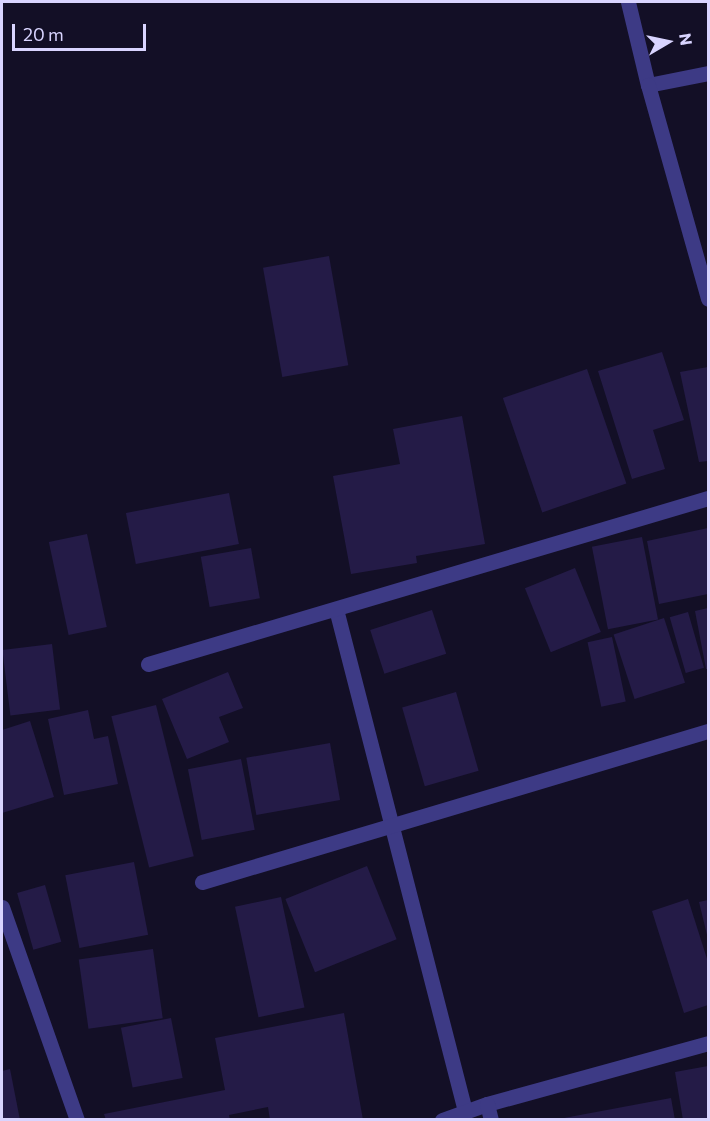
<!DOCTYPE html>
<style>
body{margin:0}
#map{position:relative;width:710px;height:1121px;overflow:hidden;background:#130f26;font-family:Commissioner,sans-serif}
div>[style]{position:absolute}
.building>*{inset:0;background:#241b47;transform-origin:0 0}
.minor>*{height:15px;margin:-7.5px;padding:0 7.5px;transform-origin:7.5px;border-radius:7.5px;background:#3d3a85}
span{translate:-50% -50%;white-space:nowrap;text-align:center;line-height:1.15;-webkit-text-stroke:6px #130f26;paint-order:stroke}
.frame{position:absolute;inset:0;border:3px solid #d9d4ff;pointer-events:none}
.north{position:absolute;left:638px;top:12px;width:60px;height:60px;-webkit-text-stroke:4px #130f26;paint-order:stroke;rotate:81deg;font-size:16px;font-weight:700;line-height:24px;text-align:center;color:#d9d4ff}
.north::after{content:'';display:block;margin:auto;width:21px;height:27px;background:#d9d4ff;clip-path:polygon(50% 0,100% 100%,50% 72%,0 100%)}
.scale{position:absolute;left:12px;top:24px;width:134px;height:27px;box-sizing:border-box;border:3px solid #d9d4ff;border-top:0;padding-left:8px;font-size:18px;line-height:21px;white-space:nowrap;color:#d9d4ff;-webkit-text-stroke:4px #130f26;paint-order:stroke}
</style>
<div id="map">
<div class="building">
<i style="left:329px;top:256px;width:111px;height:67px;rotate:80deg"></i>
<i style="clip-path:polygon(662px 352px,684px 420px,653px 430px,665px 469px,632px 479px,598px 371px)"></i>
<i style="clip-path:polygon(708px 367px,708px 461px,699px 462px,680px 372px)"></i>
<i style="left:587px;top:369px;width:121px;height:89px;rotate:71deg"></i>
<i style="clip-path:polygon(462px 416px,485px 544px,416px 556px,417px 563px,351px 574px,333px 476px,400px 464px,393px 429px)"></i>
<i style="left:229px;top:493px;width:52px;height:105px;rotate:79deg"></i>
<i style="clip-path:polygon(708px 528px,708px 594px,659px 604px,647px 541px)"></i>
<i style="left:87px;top:534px;width:95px;height:39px;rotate:78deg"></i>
<i style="left:642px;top:537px;width:84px;height:51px;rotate:79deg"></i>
<i style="left:251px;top:548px;width:51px;height:51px;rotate:80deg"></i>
<i style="left:575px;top:568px;width:69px;height:54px;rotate:68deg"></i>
<i style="clip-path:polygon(708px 608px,708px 669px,706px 669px,695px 611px)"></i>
<i style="left:432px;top:610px;width:46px;height:65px;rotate:72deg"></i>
<i style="left:688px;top:612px;width:58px;height:19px;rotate:74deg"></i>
<i style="left:664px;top:618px;width:68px;height:53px;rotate:72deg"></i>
<i style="left:612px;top:637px;width:66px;height:25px;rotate:78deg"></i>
<i style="left:52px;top:644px;width:66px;height:50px;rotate:83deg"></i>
<i style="clip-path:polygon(228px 672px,243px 708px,219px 717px,229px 742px,187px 759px,162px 699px)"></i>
<i style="left:456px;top:692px;width:82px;height:56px;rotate:74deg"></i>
<i style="left:156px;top:705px;width:156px;height:46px;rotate:76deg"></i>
<i style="clip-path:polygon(88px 710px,94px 739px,108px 736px,118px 784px,64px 795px,48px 719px)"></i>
<i style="clip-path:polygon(30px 721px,54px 797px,2px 813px,2px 730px)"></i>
<i style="left:330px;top:743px;width:58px;height:85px;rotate:80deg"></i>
<i style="left:241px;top:759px;width:72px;height:54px;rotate:79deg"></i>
<i style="left:134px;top:862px;width:74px;height:70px;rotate:79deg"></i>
<i style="left:367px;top:866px;width:79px;height:88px;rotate:68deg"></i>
<i style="left:45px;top:885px;width:59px;height:29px;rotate:74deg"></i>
<i style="left:281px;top:897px;width:113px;height:47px;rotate:78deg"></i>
<i style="clip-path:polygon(688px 899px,708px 962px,708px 1005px,684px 1013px,652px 911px)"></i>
<i style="clip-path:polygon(708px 900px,708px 939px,699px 902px)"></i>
<i style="left:153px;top:949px;width:70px;height:75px;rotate:82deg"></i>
<i style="clip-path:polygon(344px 1013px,363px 1120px,270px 1120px,268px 1107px,229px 1115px,230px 1120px,106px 1120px,104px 1114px,225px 1090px,215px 1038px)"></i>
<i style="left:171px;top:1018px;width:61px;height:51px;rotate:79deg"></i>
<i style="clip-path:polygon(708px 1066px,708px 1120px,683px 1120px,675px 1072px)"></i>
<i style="clip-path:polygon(10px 1069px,20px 1120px,2px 1120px,2px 1071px)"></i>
<i style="clip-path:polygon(671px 1098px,675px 1120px,564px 1120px,564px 1118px)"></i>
</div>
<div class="minor">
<i style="left:628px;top:2px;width:85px;rotate:76.5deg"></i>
<i style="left:648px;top:85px;width:61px;rotate:-11.3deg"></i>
<i style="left:648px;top:85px;width:222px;rotate:74.3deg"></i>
<i style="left:336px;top:609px;width:518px;rotate:75.59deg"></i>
<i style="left:148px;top:664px;width:584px;rotate:-16.51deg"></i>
<i style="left:202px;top:882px;width:528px;rotate:-16.62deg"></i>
<i style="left:2px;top:907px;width:226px;rotate:70.6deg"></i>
<i style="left:487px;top:1104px;width:229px;rotate:-15.4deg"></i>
<i style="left:442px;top:1120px;width:48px;rotate:-19.6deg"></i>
<i style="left:487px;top:1104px;width:16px;rotate:76deg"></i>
</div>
<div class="frame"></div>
<div class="north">N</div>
<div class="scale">20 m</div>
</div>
